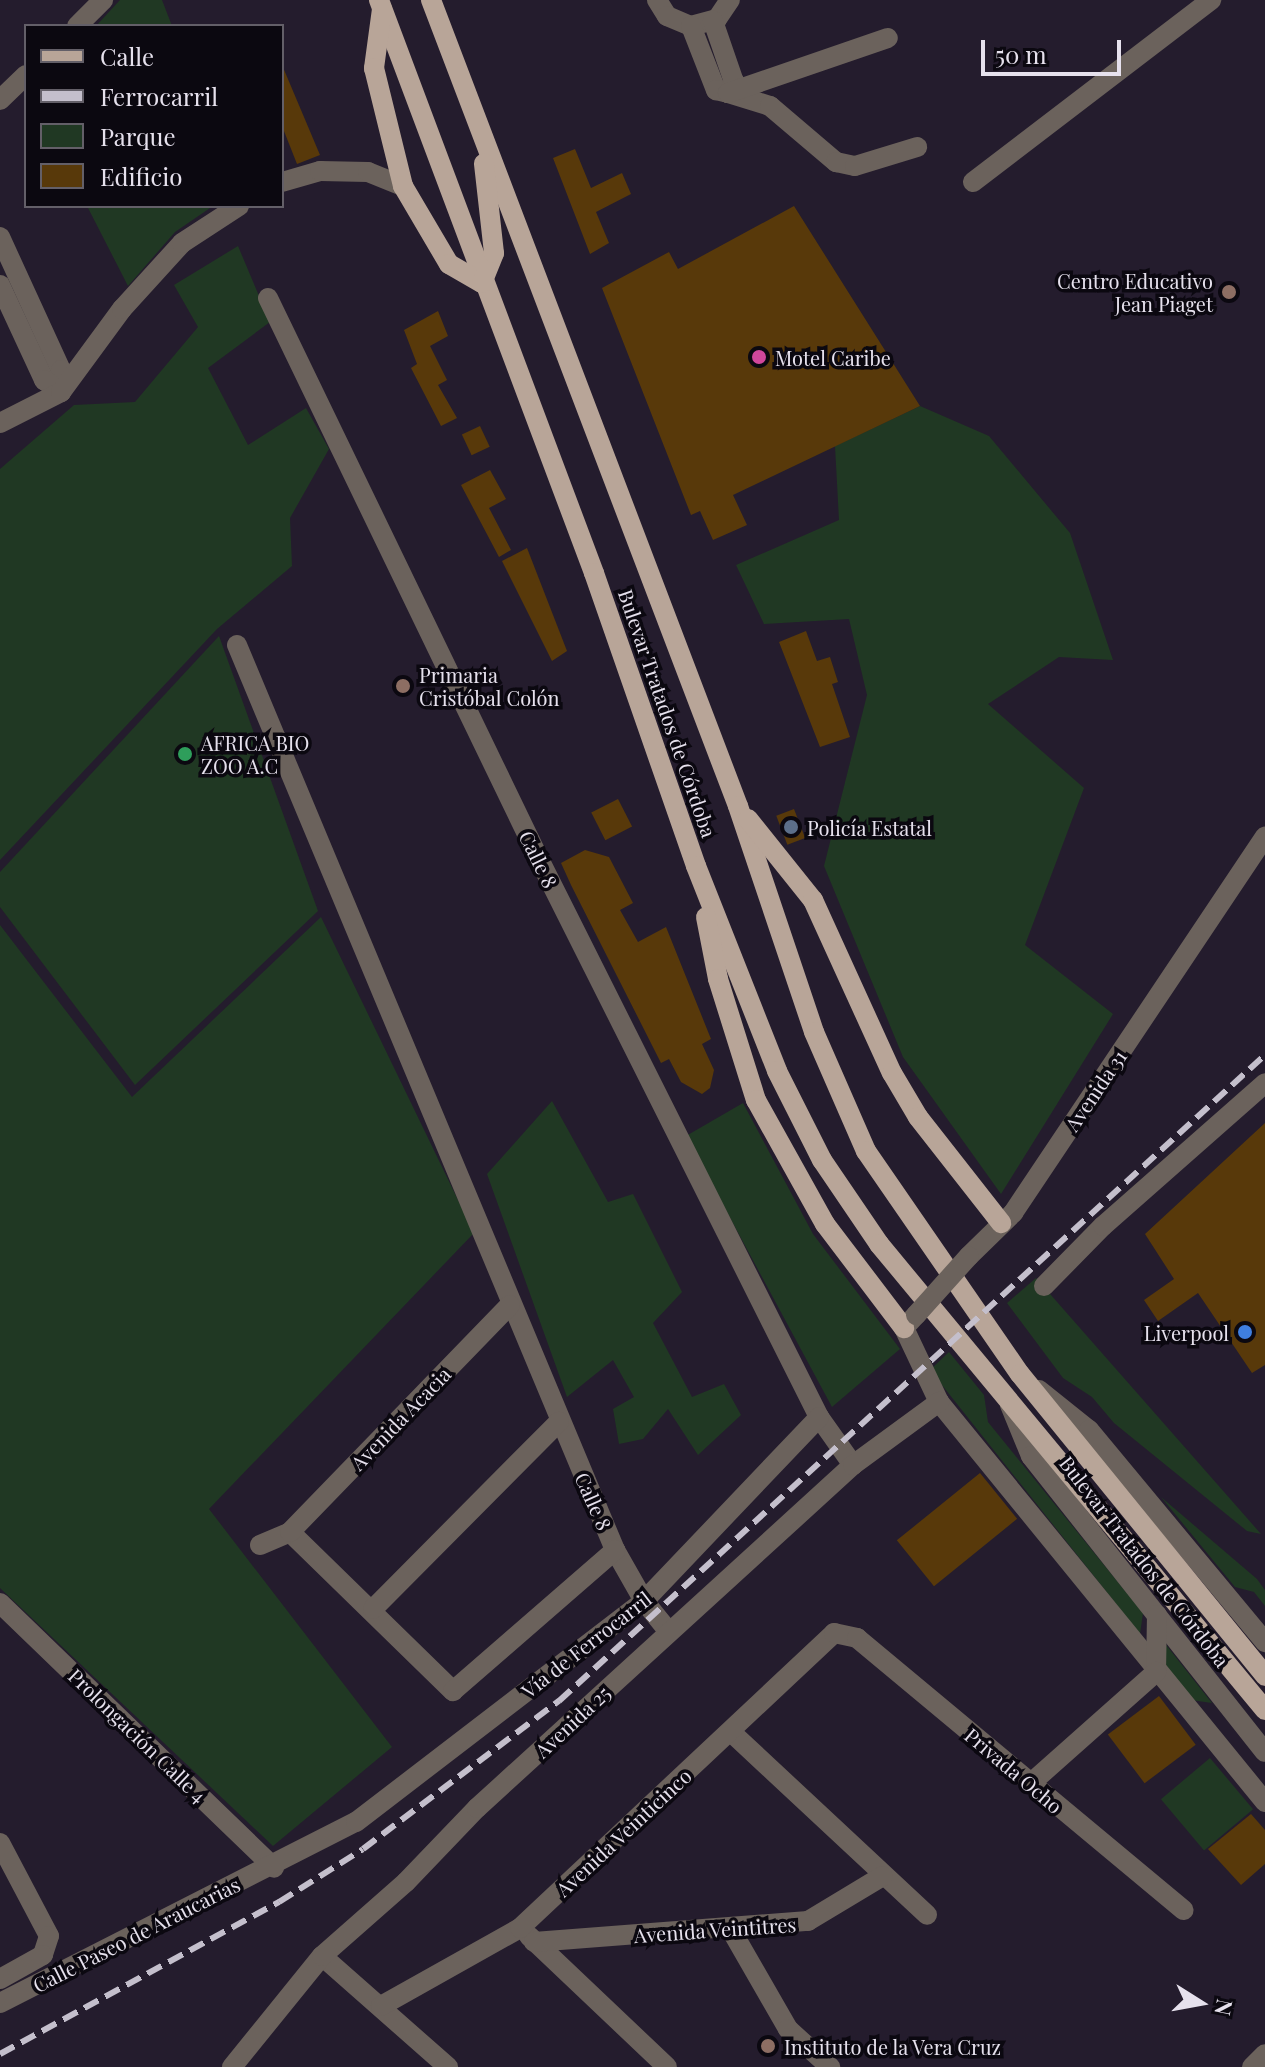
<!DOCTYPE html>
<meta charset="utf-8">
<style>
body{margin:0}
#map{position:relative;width:1265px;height:2067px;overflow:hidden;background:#241c2d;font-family:"Playfair Display",serif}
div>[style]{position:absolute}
.green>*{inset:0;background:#203823;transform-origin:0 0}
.building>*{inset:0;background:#58390a;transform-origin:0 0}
.minor>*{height:20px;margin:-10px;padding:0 10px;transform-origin:10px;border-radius:10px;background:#6b625c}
.major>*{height:20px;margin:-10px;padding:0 10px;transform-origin:10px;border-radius:10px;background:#b8a598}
.rail>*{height:6px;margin-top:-3px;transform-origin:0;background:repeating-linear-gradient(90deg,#c4bfcc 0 16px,transparent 0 24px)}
.minor-bridge>*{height:20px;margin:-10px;padding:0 10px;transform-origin:10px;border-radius:10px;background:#6b625c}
.dots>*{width:22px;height:22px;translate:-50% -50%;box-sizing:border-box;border:4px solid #0b0810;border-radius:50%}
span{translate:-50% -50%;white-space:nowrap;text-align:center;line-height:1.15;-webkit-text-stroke:7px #0b0810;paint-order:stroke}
.poi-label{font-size:20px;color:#e6e1ed}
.right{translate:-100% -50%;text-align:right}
.left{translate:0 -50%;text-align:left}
.street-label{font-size:20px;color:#e6e1ed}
.legend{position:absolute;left:24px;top:24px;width:260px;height:184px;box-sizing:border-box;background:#0b0810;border:2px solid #635f68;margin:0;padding:10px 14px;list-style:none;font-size:24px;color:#e6e1ed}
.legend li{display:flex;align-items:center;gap:16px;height:40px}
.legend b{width:40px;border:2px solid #635f68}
.north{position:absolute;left:1161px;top:1963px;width:80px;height:80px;-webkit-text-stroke:6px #0b0810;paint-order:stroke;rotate:101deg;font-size:22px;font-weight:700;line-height:32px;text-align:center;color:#e6e1ed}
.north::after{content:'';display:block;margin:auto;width:28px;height:36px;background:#e6e1ed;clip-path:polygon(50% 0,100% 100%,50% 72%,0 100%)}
.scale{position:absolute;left:981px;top:40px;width:140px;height:36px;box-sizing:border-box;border:4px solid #e6e1ed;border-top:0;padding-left:10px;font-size:24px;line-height:28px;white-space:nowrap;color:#e6e1ed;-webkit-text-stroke:6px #0b0810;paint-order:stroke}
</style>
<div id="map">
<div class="green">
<i style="clip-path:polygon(120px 0,162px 0,172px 26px,96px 26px)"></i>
<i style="clip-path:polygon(87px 206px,213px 206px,175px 232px,128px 286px)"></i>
<i style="clip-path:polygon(238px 246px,270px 322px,208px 368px,248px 445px,306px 408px,329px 449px,290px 518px,292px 566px,217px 629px,0 860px,0 469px,74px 405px,135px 402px,198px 327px,174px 285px)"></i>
<i style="clip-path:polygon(920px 406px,989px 436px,1070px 533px,1113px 660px,1059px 657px,988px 704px,1084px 788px,1025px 945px,1113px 1014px,1001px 1194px,903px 1057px,824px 866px,867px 695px,849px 619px,764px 624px,736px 565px,839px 520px,835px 446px)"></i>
<i style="clip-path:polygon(219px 636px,318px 911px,135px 1085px,0 907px,0 872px)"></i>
<i style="clip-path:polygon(321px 917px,474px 1233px,209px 1509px,392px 1747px,273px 1846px,0 1588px,0 925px,132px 1097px)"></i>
<i style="clip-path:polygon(552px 1101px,608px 1202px,633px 1194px,682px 1292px,653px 1323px,692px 1397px,724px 1384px,741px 1415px,698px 1455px,668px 1409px,643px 1439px,619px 1444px,613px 1409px,634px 1397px,613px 1360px,567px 1397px,487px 1174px)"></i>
<i style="clip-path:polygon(743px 1103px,813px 1234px,900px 1349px,832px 1407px,686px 1136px)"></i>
<i style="clip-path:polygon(1036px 1278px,1261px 1534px,1247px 1531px,1114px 1423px,1092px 1397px,1063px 1378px,1007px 1303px)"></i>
<i style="clip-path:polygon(949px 1352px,984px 1395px,988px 1422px,1143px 1613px,1140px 1634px,930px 1370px)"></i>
<i style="clip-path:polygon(1161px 1497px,1257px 1579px,1265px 1590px,1265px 1606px,1254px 1592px,1235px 1587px)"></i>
<i style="clip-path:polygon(1163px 1641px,1212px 1703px,1191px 1700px,1162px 1665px)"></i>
<i style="left:1210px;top:1758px;width:67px;height:64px;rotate:50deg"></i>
</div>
<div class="building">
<i style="clip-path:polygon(282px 65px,320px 155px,297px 164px,282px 126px)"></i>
<i style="clip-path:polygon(575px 149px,591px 188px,622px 173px,631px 194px,596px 212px,609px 243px,590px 254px,553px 158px)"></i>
<i style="clip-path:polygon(794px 206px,920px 406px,733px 495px,747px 525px,713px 540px,700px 511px,691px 515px,602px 288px,669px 252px,678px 269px)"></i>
<i style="clip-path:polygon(438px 311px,448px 336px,430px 346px,447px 380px,438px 385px,457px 418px,441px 426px,411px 368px,417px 364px,404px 330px)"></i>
<i style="left:480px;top:426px;width:23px;height:20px;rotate:65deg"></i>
<i style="clip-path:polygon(490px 470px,506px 499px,489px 508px,511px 550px,499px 557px,461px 485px)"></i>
<i style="clip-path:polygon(527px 548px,567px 651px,552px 661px,502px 561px)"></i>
<i style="clip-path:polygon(806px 631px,817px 661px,830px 657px,838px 682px,832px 684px,850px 737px,820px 747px,779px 642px)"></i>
<i style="left:618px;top:799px;width:31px;height:30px;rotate:63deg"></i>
<i style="left:794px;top:809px;width:31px;height:19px;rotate:69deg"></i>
<i style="clip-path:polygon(585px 850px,609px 857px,633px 903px,620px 910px,638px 942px,666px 927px,711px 1039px,702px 1044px,714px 1070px,710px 1088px,702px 1094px,681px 1082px,669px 1059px,661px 1063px,571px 885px,561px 863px)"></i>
<i style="clip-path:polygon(1265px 1123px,1265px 1365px,1252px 1373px,1198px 1293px,1158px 1321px,1144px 1300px,1174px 1279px,1145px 1234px)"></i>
<i style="left:980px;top:1473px;width:59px;height:107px;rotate:51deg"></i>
<i style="left:1159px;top:1696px;width:61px;height:64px;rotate:53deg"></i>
<i style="clip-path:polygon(1251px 1814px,1265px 1830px,1265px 1864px,1241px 1885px,1208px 1849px)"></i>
</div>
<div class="minor">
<i style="left:657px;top:0;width:19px;rotate:58deg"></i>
<i style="left:667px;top:16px;width:26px;rotate:23deg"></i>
<i style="left:691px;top:26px;width:27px;rotate:-15deg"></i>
<i style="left:717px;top:19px;width:23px;rotate:-56deg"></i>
<i style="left:77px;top:26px;width:37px;rotate:-45deg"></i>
<i style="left:691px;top:26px;width:69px;rotate:68.7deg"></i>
<i style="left:716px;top:90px;width:12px;rotate:14deg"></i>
<i style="left:728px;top:93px;width:13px;rotate:-61deg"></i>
<i style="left:734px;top:82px;width:65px;rotate:-109deg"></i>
<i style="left:728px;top:93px;width:44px;rotate:17.2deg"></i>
<i style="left:770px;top:106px;width:87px;rotate:40.3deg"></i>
<i style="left:836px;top:162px;width:19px;rotate:12deg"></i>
<i style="left:855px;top:166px;width:65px;rotate:-17deg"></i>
<i style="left:728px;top:93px;width:169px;rotate:-19deg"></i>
<i style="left:0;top:100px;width:36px;rotate:-44deg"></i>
<i style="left:282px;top:182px;width:40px;rotate:-16deg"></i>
<i style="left:320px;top:171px;width:48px;rotate:1.2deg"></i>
<i style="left:368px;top:172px;width:38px;rotate:22deg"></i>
<i style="left:973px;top:182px;width:300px;rotate:-37.4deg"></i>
<i style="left:0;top:237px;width:146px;rotate:65.4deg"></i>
<i style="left:61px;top:370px;width:22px;rotate:90deg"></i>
<i style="left:0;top:285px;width:105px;rotate:65.1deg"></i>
<i style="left:44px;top:380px;width:21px;rotate:35deg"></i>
<i style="left:268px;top:298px;width:625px;rotate:64.21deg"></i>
<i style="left:540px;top:861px;width:622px;rotate:63.35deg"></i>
<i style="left:819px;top:1417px;width:59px;rotate:54.7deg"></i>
<i style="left:0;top:423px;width:68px;rotate:-26.9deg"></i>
<i style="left:61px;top:392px;width:103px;rotate:-53.7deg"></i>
<i style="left:122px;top:309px;width:89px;rotate:-47.7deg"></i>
<i style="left:182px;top:243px;width:68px;rotate:-33deg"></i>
<i style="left:237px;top:645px;width:981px;rotate:67.33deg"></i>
<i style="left:615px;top:1550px;width:59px;rotate:60.4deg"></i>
<i style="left:644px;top:1601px;width:40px;rotate:51deg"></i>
<i style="left:969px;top:1256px;width:62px;rotate:-44.3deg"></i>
<i style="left:1013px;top:1213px;width:453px;rotate:-56.2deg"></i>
<i style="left:1044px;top:1286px;width:84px;rotate:-45.5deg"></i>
<i style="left:1103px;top:1226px;width:216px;rotate:-41.4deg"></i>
<i style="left:916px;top:1315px;width:18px;rotate:133deg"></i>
<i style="left:904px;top:1328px;width:82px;rotate:64.7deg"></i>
<i style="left:939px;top:1402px;width:516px;rotate:50.82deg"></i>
<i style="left:1039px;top:1390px;width:64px;rotate:38.7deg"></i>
<i style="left:1089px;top:1430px;width:276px;rotate:50.3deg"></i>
<i style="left:1010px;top:1405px;width:55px;rotate:67.6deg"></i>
<i style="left:1031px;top:1456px;width:377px;rotate:51.7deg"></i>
<i style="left:290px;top:1532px;width:228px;rotate:44.3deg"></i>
<i style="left:453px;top:1691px;width:215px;rotate:-41deg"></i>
<i style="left:260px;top:1545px;width:33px;rotate:-23deg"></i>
<i style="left:290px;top:1532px;width:316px;rotate:-45.9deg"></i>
<i style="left:0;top:1603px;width:381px;rotate:44deg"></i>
<i style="left:373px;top:1609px;width:264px;rotate:-45.2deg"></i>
<i style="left:1156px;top:1672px;width:57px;rotate:-89deg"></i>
<i style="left:731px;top:1732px;width:268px;rotate:43deg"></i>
<i style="left:1030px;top:1784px;width:169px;rotate:-41.6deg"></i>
<i style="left:0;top:1843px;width:105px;rotate:62.2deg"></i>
<i style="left:49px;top:1936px;width:20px;rotate:108deg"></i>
<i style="left:43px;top:1955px;width:49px;rotate:150.8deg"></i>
<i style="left:730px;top:1928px;width:116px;rotate:60.1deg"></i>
<i style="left:788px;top:2029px;width:57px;rotate:42.1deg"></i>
<i style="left:529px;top:1936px;width:190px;rotate:43.5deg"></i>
<i style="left:534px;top:1942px;width:275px;rotate:-4.4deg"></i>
<i style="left:808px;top:1921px;width:87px;rotate:-31deg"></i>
<i style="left:322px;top:1956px;width:168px;rotate:41.4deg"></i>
<i style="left:0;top:2003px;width:399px;rotate:-27deg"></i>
<i style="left:356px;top:1822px;width:363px;rotate:-37.5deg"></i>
<i style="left:644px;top:1601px;width:254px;rotate:-46.4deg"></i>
<i style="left:381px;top:2006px;width:159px;rotate:-29.3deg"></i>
<i style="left:520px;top:1928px;width:431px;rotate:-43.2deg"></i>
<i style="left:834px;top:1633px;width:24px;rotate:12deg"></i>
<i style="left:857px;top:1638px;width:425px;rotate:39.8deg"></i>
<i style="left:232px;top:2067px;width:143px;rotate:-51deg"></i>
<i style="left:322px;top:1956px;width:112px;rotate:-41.4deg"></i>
<i style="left:406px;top:1882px;width:103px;rotate:-46.2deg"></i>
<i style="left:477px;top:1808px;width:509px;rotate:-42.37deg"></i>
<i style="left:853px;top:1465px;width:107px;rotate:-36.2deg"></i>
<i style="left:1252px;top:2067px;width:18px;rotate:-45deg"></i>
</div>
<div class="major">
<i style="left:379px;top:0;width:612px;rotate:69.43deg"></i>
<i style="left:594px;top:573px;width:310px;rotate:70.8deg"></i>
<i style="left:696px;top:866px;width:220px;rotate:68.4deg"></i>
<i style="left:777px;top:1071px;width:100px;rotate:63.2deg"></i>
<i style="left:822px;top:1160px;width:102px;rotate:55.8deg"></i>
<i style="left:879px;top:1244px;width:605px;rotate:50.36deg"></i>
<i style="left:431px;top:0;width:862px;rotate:69.15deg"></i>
<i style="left:738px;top:806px;width:238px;rotate:71.4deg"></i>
<i style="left:814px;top:1032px;width:130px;rotate:66.4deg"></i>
<i style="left:866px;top:1151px;width:271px;rotate:55.4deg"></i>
<i style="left:1020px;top:1374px;width:389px;rotate:50.9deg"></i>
<i style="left:382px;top:9px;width:60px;rotate:97.7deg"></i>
<i style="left:374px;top:68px;width:122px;rotate:76.2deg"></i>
<i style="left:403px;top:186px;width:91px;rotate:59.5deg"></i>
<i style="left:449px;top:264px;width:38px;rotate:30deg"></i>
<i style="left:482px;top:283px;width:32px;rotate:-68deg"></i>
<i style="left:494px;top:253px;width:90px;rotate:-96.4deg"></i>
<i style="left:748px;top:819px;width:104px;rotate:51.3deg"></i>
<i style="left:813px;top:900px;width:190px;rotate:65.5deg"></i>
<i style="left:892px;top:1073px;width:51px;rotate:59.4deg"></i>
<i style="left:918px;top:1117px;width:135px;rotate:51.9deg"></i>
<i style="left:706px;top:917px;width:63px;rotate:79deg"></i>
<i style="left:718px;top:979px;width:127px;rotate:72.6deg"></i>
<i style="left:756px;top:1100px;width:142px;rotate:60.9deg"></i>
<i style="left:825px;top:1224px;width:131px;rotate:52.8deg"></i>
</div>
<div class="rail">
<i style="left:0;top:2054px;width:318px;rotate:-28.6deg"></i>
<i style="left:279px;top:1902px;width:99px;rotate:-32.2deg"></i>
<i style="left:363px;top:1849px;width:246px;rotate:-37.1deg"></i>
<i style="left:559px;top:1701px;width:957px;rotate:-42.46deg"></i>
</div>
<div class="minor-bridge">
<i style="left:916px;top:1315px;width:79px;rotate:-48.1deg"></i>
</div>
<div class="dots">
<i style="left:1229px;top:292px;background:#8d6e63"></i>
<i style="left:759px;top:357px;background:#d1479c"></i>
<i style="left:403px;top:686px;background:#8d6e63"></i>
<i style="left:185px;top:754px;background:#2e9e5b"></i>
<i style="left:791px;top:827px;background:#5c6f8a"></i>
<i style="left:1245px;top:1332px;background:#3f7fe0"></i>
<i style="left:768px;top:2046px;background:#8d6e63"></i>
</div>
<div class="poi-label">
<span class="right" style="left:1213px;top:292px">Centro Educativo<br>Jean Piaget</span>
<span class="left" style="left:775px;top:357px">Motel Caribe</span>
<span class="left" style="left:419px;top:686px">Primaria<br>Cristóbal Colón</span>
<span class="left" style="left:201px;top:754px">AFRICA BIO<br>ZOO A.C</span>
<span class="left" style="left:807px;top:827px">Policía Estatal</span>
<span class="right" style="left:1229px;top:1332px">Liverpool</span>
<span class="left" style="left:784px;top:2046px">Instituto de la Vera Cruz</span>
</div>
<div class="street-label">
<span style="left:668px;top:713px;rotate:71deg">Bulevar Tratados de Córdoba</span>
<span style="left:539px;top:859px;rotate:64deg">Calle 8</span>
<span style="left:1095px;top:1090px;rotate:-56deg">Avenida 31</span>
<span style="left:400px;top:1418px;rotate:-46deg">Avenida Acacia</span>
<span style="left:594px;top:1501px;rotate:66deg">Calle 8</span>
<span style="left:1145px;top:1561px;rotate:52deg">Bulevar Tratados de Córdoba</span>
<span style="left:586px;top:1644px;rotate:-38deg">Vía de Ferrocarril</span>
<span style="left:572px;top:1721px;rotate:-43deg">Avenida 25</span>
<span style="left:138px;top:1735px;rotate:44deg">Prolongación Calle 4</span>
<span style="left:1014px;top:1770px;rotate:40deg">Privada Ocho</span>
<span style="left:623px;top:1832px;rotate:-43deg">Avenida Veinticinco</span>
<span style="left:715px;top:1929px;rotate:-4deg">Avenida Veintitres</span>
<span style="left:136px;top:1934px;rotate:-27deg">Calle Paseo de Araucarias</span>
</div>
<ul class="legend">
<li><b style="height:10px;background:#b8a598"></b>Calle</li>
<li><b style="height:10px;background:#c4bfcc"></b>Ferrocarril</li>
<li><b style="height:22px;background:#203823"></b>Parque</li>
<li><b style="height:22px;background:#58390a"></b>Edificio</li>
</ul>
<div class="north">N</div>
<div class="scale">50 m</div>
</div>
